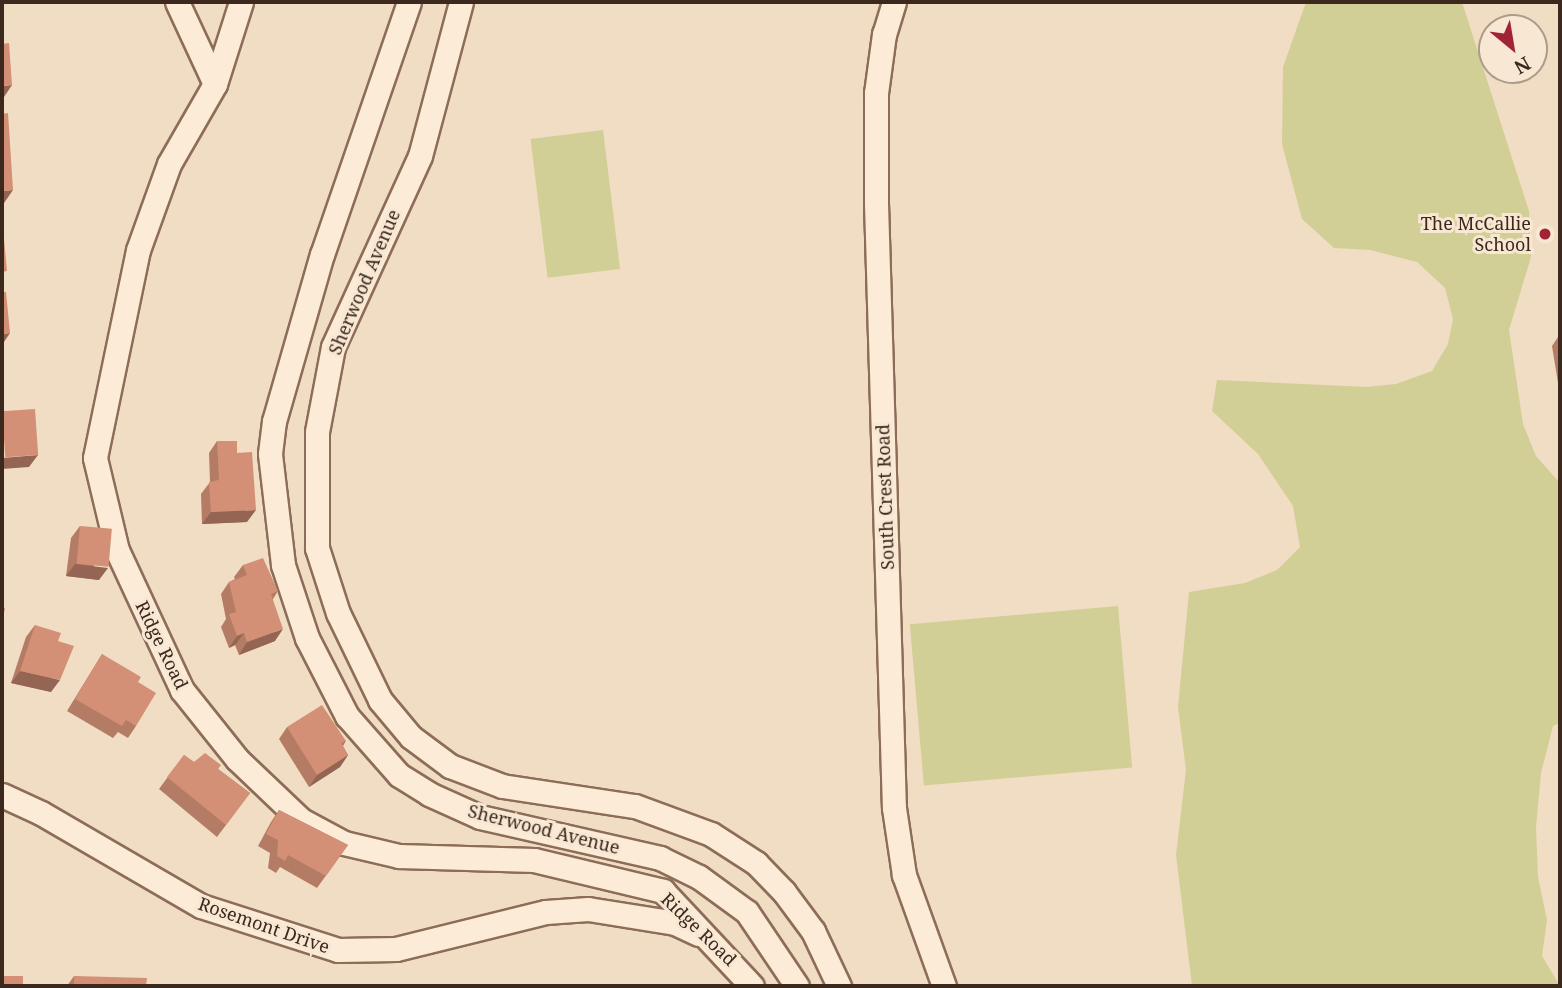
<!DOCTYPE html>
<style>
body{margin:0}
#map{position:relative;width:1562px;height:988px;overflow:hidden;background:#f1ddc3;font-family:"Noto Serif",serif}
div>[style]{position:absolute}
.green>*{inset:0;background:#d1cf96;transform-origin:0 0}
.roads{filter:drop-shadow(2px 0 #8d6d58) drop-shadow(-2px 0 #8d6d58) drop-shadow(0 2px #8d6d58) drop-shadow(0 -2px #8d6d58)}
.street>*{height:23px;margin:-11.5px;padding:0 11.5px;transform-origin:11.5px;border-radius:11.5px;background:#fbebd7}
.wall>*{inset:0;background:#b57c65}
.shaded-wall>*{inset:0;background:#946553}
.building>*{inset:0;background:#d39076;transform-origin:0 0}
.dots>*{width:19px;height:19px;translate:-50% -50%;box-sizing:border-box;border:4px solid #f8e8d3;border-radius:50%}
span{translate:-50% -50%;white-space:nowrap;text-align:center;line-height:1.15;-webkit-text-stroke:6px #f8e8d3;paint-order:stroke}
.poi-label{font-size:18px;color:#3c281d}
.right{translate:-100% -50%;text-align:right}
.street-label{font-size:18px;color:#3c281d}
.frame{position:absolute;inset:0;border:4px solid #3c281d;pointer-events:none}
.north{position:absolute;left:1478px;top:14px;width:70px;height:70px;box-sizing:border-box;background:#f8e8d3;border:2px solid #ad9b8a;border-radius:50%;rotate:150deg;font-size:19px;font-weight:700;line-height:28px;text-align:center;color:#3c281d}
.north::after{content:'';display:block;margin:auto;width:24px;height:32px;background:#a12335;clip-path:polygon(50% 0,100% 100%,50% 72%,0 100%)}
</style>
<div id="map">
<div class="green">
<i style="clip-path:polygon(1306px 2px,1462px 2px,1529px 211px,1531px 257px,1509px 330px,1523px 424px,1536px 456px,1560px 483px,1560px 723px,1553px 726px,1541px 773px,1536px 828px,1538px 877px,1547px 920px,1542px 956px,1560px 986px,1192px 986px,1176px 855px,1186px 770px,1178px 707px,1189px 592px,1245px 583px,1277px 570px,1300px 547px,1293px 506px,1258px 454px,1212px 411px,1217px 380px,1367px 387px,1396px 384px,1432px 371px,1448px 344px,1453px 319px,1445px 288px,1417px 262px,1370px 250px,1334px 248px,1302px 219px,1282px 144px,1283px 67px)"></i>
<i style="left:603px;top:130px;width:140px;height:73px;rotate:83deg"></i>
<i style="left:1118px;top:606px;width:162px;height:209px;rotate:85deg"></i>
</div>
<div class="roads">
<div class="street">
<i style="left:177px;top:2px;width:90px;rotate:65.1deg"></i>
<i style="left:215px;top:84px;width:92px;rotate:119.9deg"></i>
<i style="left:169px;top:164px;width:91px;rotate:109.8deg"></i>
<i style="left:138px;top:250px;width:212px;rotate:101.7deg"></i>
<i style="left:95px;top:458px;width:95px;rotate:76.6deg"></i>
<i style="left:117px;top:550px;width:154px;rotate:65.1deg"></i>
<i style="left:182px;top:690px;width:88px;rotate:51.4deg"></i>
<i style="left:237px;top:759px;width:88px;rotate:43.6deg"></i>
<i style="left:301px;top:820px;width:49px;rotate:28.1deg"></i>
<i style="left:344px;top:843px;width:57px;rotate:13.3deg"></i>
<i style="left:399px;top:856px;width:135px;rotate:1.7deg"></i>
<i style="left:534px;top:860px;width:133px;rotate:13.5deg"></i>
<i style="left:663px;top:891px;width:130px;rotate:46.9deg"></i>
<i style="left:409px;top:2px;width:267px;rotate:109deg"></i>
<i style="left:322px;top:254px;width:174px;rotate:106deg"></i>
<i style="left:274px;top:421px;width:33px;rotate:97deg"></i>
<i style="left:270px;top:454px;width:112px;rotate:83.3deg"></i>
<i style="left:283px;top:565px;width:77px;rotate:71.8deg"></i>
<i style="left:307px;top:638px;width:88px;rotate:62.9deg"></i>
<i style="left:347px;top:716px;width:79px;rotate:48.6deg"></i>
<i style="left:399px;top:775px;width:36px;rotate:32deg"></i>
<i style="left:429px;top:794px;width:56px;rotate:24.3deg"></i>
<i style="left:480px;top:817px;width:185px;rotate:12.8deg"></i>
<i style="left:660px;top:858px;width:43px;rotate:26deg"></i>
<i style="left:699px;top:877px;width:59px;rotate:36.1deg"></i>
<i style="left:747px;top:912px;width:89px;rotate:56deg"></i>
<i style="left:461px;top:2px;width:159px;rotate:104.9deg"></i>
<i style="left:420px;top:156px;width:210px;rotate:114.5deg"></i>
<i style="left:333px;top:347px;width:86px;rotate:100.7deg"></i>
<i style="left:317px;top:432px;width:116px;rotate:90deg"></i>
<i style="left:317px;top:548px;width:68px;rotate:72.1deg"></i>
<i style="left:338px;top:613px;width:97px;rotate:64.2deg"></i>
<i style="left:380px;top:700px;width:48px;rotate:50deg"></i>
<i style="left:411px;top:737px;width:49px;rotate:36.6deg"></i>
<i style="left:450px;top:766px;width:56px;rotate:21deg"></i>
<i style="left:502px;top:786px;width:134px;rotate:8.6deg"></i>
<i style="left:635px;top:806px;width:81px;rotate:20.2deg"></i>
<i style="left:711px;top:834px;width:54px;rotate:32.8deg"></i>
<i style="left:756px;top:863px;width:40px;rotate:46deg"></i>
<i style="left:784px;top:892px;width:49px;rotate:53.4deg"></i>
<i style="left:813px;top:931px;width:61px;rotate:64.7deg"></i>
<i style="left:894px;top:2px;width:34px;rotate:107deg"></i>
<i style="left:884px;top:34px;width:60px;rotate:97.7deg"></i>
<i style="left:876px;top:93px;width:110px;rotate:90deg"></i>
<i style="left:876px;top:203px;width:605px;rotate:88.3deg"></i>
<i style="left:894px;top:808px;width:68px;rotate:81.5deg"></i>
<i style="left:904px;top:875px;width:118px;rotate:70.2deg"></i>
<i style="left:215px;top:84px;width:86px;rotate:-72.4deg"></i>
<i style="left:2px;top:795px;width:43px;rotate:24.8deg"></i>
<i style="left:41px;top:813px;width:185px;rotate:30.2deg"></i>
<i style="left:201px;top:906px;width:144px;rotate:17.8deg"></i>
<i style="left:338px;top:950px;width:58px;rotate:-1deg"></i>
<i style="left:396px;top:949px;width:154px;rotate:-13.9deg"></i>
<i style="left:546px;top:912px;width:42px;rotate:-4.1deg"></i>
<i style="left:588px;top:909px;width:88px;rotate:9.1deg"></i>
<i style="left:675px;top:923px;width:26px;rotate:25deg"></i>
</div>
</div>
<div class="wall">
<i style="clip-path:polygon(1560px 334px,1560px 395px,1552px 346px)"></i>
<i style="clip-path:polygon(217px 441px,237px 453px,247px 522px,202px 524px,201px 494px,210px 482px,209px 453px)"></i>
<i style="clip-path:polygon(80px 526px,99px 580px,66px 576px,71px 538px)"></i>
<i style="clip-path:polygon(243px 565px,278px 591px,273px 599px,275px 641px,239px 655px,235px 645px,229px 648px,221px 627px,226px 619px,221px 594px,229px 582px,235px 579px,234px 577px)"></i>
<i style="clip-path:polygon(35px 625px,58px 641px,51px 692px,11px 683px,26px 637px)"></i>
<i style="clip-path:polygon(102px 654px,138px 682px,136px 726px,128px 738px,118px 732px,113px 738px,67px 711px)"></i>
<i style="clip-path:polygon(287px 727px,346px 741px,343px 746px,348px 755px,340px 767px,309px 787px,279px 739px)"></i>
<i style="clip-path:polygon(184px 755px,194px 762px,218px 769px,250px 793px,217px 837px,159px 789px)"></i>
<i style="clip-path:polygon(279px 810px,348px 845px,317px 888px,280px 867px,276px 873px,268px 868px,270px 853px,258px 846px,271px 822px)"></i>
<i style="clip-path:polygon(74px 976px,146px 986px,67px 986px)"></i>
</div>
<div class="shaded-wall">
<i style="clip-path:polygon(12px 85px,2px 100px,2px 86px)"></i>
<i style="clip-path:polygon(13px 190px,2px 206px,2px 191px)"></i>
<i style="clip-path:polygon(10px 333px,2px 345px,2px 334px)"></i>
<i style="clip-path:polygon(38px 455px,29px 467px,2px 469px,2px 458px)"></i>
<i style="clip-path:polygon(256px 510px,247px 522px,202px 524px,211px 512px)"></i>
<i style="clip-path:polygon(75px 564px,108px 568px,99px 580px,66px 576px)"></i>
<i style="clip-path:polygon(283px 629px,275px 641px,239px 655px,247px 642px)"></i>
<i style="clip-path:polygon(244px 633px,235px 645px,229px 648px,237px 636px)"></i>
<i style="clip-path:polygon(20px 671px,60px 680px,51px 692px,11px 683px)"></i>
<i style="clip-path:polygon(348px 755px,340px 767px,309px 787px,317px 775px)"></i>
</div>
<div class="building">
<i style="clip-path:polygon(9px 43px,12px 85px,2px 86px,2px 44px)"></i>
<i style="clip-path:polygon(8px 113px,13px 190px,2px 191px,2px 114px)"></i>
<i style="clip-path:polygon(2px 228px,3px 228px,7px 271px,2px 272px)"></i>
<i style="clip-path:polygon(2px 292px,6px 292px,10px 333px,2px 334px)"></i>
<i style="left:35px;top:409px;width:46px;height:33px;rotate:86deg"></i>
<i style="clip-path:polygon(217px 441px,237px 441px,237px 453px,252px 452px,256px 510px,211px 512px,209px 482px,219px 480px)"></i>
<i style="left:80px;top:526px;width:32px;height:38px;rotate:5deg"></i>
<i style="clip-path:polygon(263px 558px,278px 591px,271px 594px,283px 629px,247px 642px,244px 633px,237px 636px,229px 614px,236px 612px,229px 582px,247px 575px,243px 565px)"></i>
<i style="clip-path:polygon(2px 607px,5px 608px,2px 622px)"></i>
<i style="clip-path:polygon(35px 625px,61px 633px,58px 641px,74px 646px,60px 680px,20px 671px)"></i>
<i style="clip-path:polygon(102px 654px,141px 677px,138px 682px,156px 693px,136px 726px,126px 720px,122px 726px,75px 699px)"></i>
<i style="clip-path:polygon(322px 705px,346px 741px,341px 743px,348px 755px,317px 775px,287px 727px)"></i>
<i style="clip-path:polygon(205px 753px,221px 765px,218px 769px,250px 793px,226px 825px,167px 777px,184px 755px,194px 762px)"></i>
<i style="clip-path:polygon(279px 810px,348px 845px,326px 876px,288px 855px,285px 861px,277px 856px,278px 840px,266px 834px)"></i>
<i style="left:2px;top:976px;width:21px;height:10px"></i>
<i style="clip-path:polygon(74px 976px,147px 978px,146px 986px,74px 986px)"></i>
</div>
<div class="dots">
<i style="left:1545px;top:234px;background:#a12335"></i>
</div>
<div class="poi-label">
<span class="right" style="left:1531px;top:234px">The McCallie<br>School</span>
</div>
<div class="street-label">
<span style="left:364px;top:282px;rotate:-67deg">Sherwood Avenue</span>
<span style="left:885px;top:497px;rotate:-92deg">South Crest Road</span>
<span style="left:162px;top:645px;rotate:64deg">Ridge Road</span>
<span style="left:544px;top:829px;rotate:14deg">Sherwood Avenue</span>
<span style="left:264px;top:925px;rotate:19deg">Rosemont Drive</span>
<span style="left:699px;top:929px;rotate:44deg">Ridge Road</span>
</div>
<div class="frame"></div>
<div class="north">N</div>
</div>
